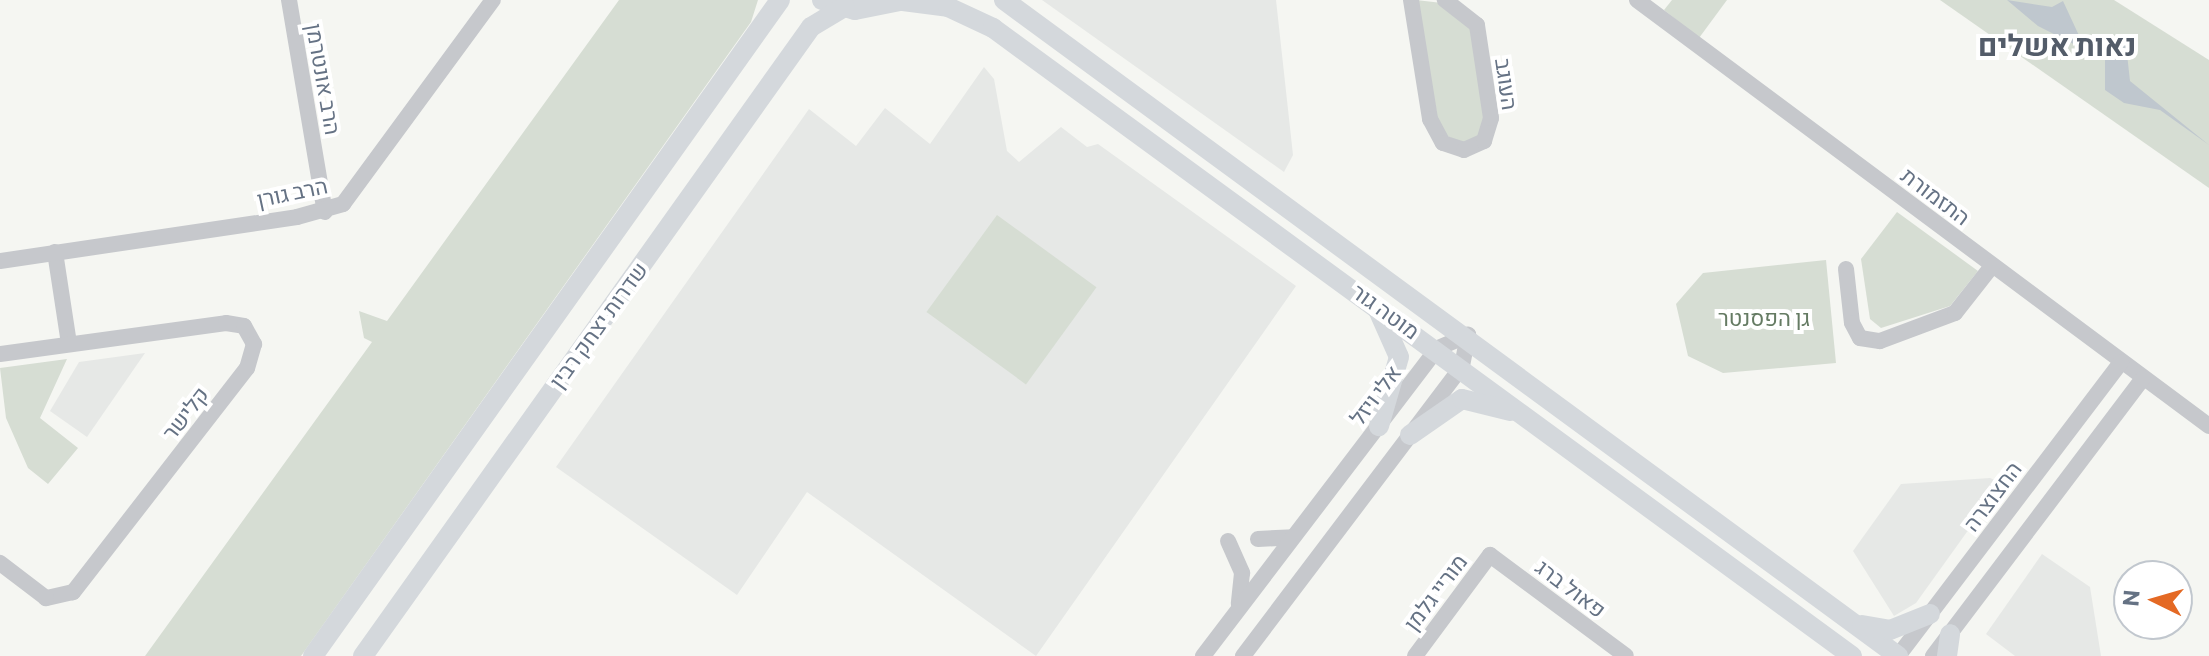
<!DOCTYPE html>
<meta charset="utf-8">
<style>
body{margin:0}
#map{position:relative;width:2209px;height:656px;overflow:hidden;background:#f5f6f2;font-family:Commissioner,Heebo,sans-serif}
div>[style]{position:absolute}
.built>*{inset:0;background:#e6e8e6}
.green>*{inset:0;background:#d6ddd3;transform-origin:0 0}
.water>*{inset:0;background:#bfc7ce}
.minor>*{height:16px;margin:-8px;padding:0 8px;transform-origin:8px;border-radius:8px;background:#c6c8cc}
.major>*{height:20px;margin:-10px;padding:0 10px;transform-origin:10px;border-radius:10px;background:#d4d8dc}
span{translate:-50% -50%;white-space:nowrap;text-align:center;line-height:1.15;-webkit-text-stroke:8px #fff;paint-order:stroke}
.street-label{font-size:22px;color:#657284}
.park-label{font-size:22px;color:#657b63}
.district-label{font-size:30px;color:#535c69;font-weight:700}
.north{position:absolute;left:2113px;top:560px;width:80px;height:80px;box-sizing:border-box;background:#fff;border:2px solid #c1c7ce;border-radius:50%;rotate:275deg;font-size:22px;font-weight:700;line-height:32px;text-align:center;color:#657284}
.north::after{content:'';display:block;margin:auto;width:28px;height:36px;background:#e46924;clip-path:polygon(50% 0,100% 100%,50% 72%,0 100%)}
</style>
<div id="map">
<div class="built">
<i style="clip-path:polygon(1042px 0,1276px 0,1293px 155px,1284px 172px)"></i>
<i style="clip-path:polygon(984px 67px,994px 79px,1007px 151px,1019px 162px,1061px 127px,1087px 147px,1098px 144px,1296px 286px,1036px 656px,807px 492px,737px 595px,556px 467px,809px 109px,856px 146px,885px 108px,930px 144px)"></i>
<i style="clip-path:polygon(145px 353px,87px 437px,50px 411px,79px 362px)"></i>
<i style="clip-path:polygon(1990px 478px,2002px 483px,1916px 603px,1894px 616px,1853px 551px,1901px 484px)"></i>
<i style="clip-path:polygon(2042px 554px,2090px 587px,2101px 656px,2015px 656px,1986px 634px)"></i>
</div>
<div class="green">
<i style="clip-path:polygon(619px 0,758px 0,751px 22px,301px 656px,145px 656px,372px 342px,364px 338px,359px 311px,387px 321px)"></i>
<i style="clip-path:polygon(1416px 0,1442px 3px,1473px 26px,1486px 130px,1463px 146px,1440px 131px)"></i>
<i style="clip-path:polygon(1672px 0,1727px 0,1699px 38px,1664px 10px)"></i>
<i style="clip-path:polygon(1940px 0,2114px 0,2209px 60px,2209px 188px)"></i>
<i style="clip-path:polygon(1897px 212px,1978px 271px,1950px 306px,1881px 328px,1870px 319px,1861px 259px)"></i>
<i style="left:997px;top:215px;width:123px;height:120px;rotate:36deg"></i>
<i style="clip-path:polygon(1826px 260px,1836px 363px,1723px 373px,1688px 356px,1676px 304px,1703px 273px)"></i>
<i style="clip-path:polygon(67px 359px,40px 418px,78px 448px,48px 484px,28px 468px,6px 418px,0 368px)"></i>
</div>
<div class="water">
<i style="clip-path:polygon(2007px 0,2052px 7px,2063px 1px,2082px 42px,2113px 37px,2126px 45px,2130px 81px,2209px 145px,2160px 110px,2124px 103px,2105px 90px,2105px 60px,2038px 26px)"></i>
</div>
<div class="minor">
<i style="left:289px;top:0;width:215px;rotate:80.4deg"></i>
<i style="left:1411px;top:0;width:121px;rotate:80.9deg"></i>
<i style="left:1430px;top:119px;width:27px;rotate:62deg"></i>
<i style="left:1443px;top:143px;width:22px;rotate:18deg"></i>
<i style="left:1464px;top:150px;width:22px;rotate:-24deg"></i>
<i style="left:1484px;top:141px;width:24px;rotate:-73deg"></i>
<i style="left:1491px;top:118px;width:94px;rotate:-98.6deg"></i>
<i style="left:1477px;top:25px;width:41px;rotate:-142deg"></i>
<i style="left:1637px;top:0;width:713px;rotate:36.68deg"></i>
<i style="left:55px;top:252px;width:93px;rotate:81.3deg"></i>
<i style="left:0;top:261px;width:300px;rotate:-8.4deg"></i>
<i style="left:297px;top:217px;width:48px;rotate:-15.8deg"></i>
<i style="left:343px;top:204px;width:253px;rotate:-53.7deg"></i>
<i style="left:1846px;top:269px;width:54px;rotate:83.7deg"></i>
<i style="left:1852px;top:323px;width:17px;rotate:62deg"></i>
<i style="left:1860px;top:338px;width:20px;rotate:9deg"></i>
<i style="left:1880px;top:341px;width:80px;rotate:-20.5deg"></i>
<i style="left:1955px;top:313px;width:60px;rotate:-51.8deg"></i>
<i style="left:0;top:354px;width:228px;rotate:-7.8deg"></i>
<i style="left:226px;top:323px;width:18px;rotate:9deg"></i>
<i style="left:244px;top:326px;width:21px;rotate:61deg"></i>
<i style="left:254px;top:344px;width:25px;rotate:106deg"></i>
<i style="left:247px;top:368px;width:284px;rotate:127.8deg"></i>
<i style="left:73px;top:592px;width:28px;rotate:167deg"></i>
<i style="left:46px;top:598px;width:58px;rotate:-142.7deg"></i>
<i style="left:1258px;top:539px;width:35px;rotate:-3deg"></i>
<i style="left:1228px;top:541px;width:35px;rotate:66deg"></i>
<i style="left:1242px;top:573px;width:31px;rotate:96deg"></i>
<i style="left:1203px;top:656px;width:387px;rotate:-52.7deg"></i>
<i style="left:1438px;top:348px;width:33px;rotate:-23deg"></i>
<i style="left:1243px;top:656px;width:363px;rotate:-52.9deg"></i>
<i style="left:1462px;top:366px;width:32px;rotate:-79deg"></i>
<i style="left:1415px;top:656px;width:126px;rotate:-53.4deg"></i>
<i style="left:1490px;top:555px;width:169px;rotate:36.6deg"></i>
<i style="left:1898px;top:656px;width:369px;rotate:-52.8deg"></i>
<i style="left:1933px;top:656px;width:348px;rotate:-52.9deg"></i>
</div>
<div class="major">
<i style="left:822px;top:0;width:34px;rotate:17deg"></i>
<i style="left:855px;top:10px;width:51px;rotate:-11.3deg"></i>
<i style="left:1004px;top:0;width:1109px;rotate:36.27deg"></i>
<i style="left:903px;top:1px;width:45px;rotate:7.6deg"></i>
<i style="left:948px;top:7px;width:50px;rotate:25deg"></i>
<i style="left:993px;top:28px;width:1064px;rotate:36.17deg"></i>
<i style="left:1378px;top:310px;width:51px;rotate:65.9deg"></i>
<i style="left:1399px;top:357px;width:72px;rotate:106.2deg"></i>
<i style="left:1410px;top:435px;width:63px;rotate:-34.7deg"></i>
<i style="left:1462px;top:399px;width:50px;rotate:13.8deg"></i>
<i style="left:1862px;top:625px;width:28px;rotate:10deg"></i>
<i style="left:1890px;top:630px;width:43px;rotate:-21.8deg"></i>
<i style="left:313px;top:656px;width:805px;rotate:-54.55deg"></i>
<i style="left:363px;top:656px;width:772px;rotate:-54.54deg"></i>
<i style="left:811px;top:27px;width:39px;rotate:-31deg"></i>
<i style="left:1947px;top:656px;width:22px;rotate:-82deg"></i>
</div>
<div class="street-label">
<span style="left:324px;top:79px;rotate:80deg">הרב אונטרמן</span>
<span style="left:1507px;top:84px;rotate:82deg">העוגב</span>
<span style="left:292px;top:192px;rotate:-12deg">הרב גורן</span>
<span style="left:1936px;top:196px;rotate:37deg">התזמורת</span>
<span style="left:1386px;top:311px;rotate:36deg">מוטה גור</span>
<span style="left:598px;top:325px;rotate:-54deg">שדרות יצחק רבין</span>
<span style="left:1375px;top:395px;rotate:-53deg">אלי ויזל</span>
<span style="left:185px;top:413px;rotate:-52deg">קלישר</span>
<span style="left:1992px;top:496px;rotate:-53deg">החצוצרה</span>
<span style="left:1571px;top:588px;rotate:37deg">פאול ברג</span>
<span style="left:1435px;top:592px;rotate:-53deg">מוריי גלמן</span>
</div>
<div class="park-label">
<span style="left:1764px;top:318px">גן הפסנטר</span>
</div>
<div class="district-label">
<span style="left:2057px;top:44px">נאות אשלים</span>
</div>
<div class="north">N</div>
</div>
